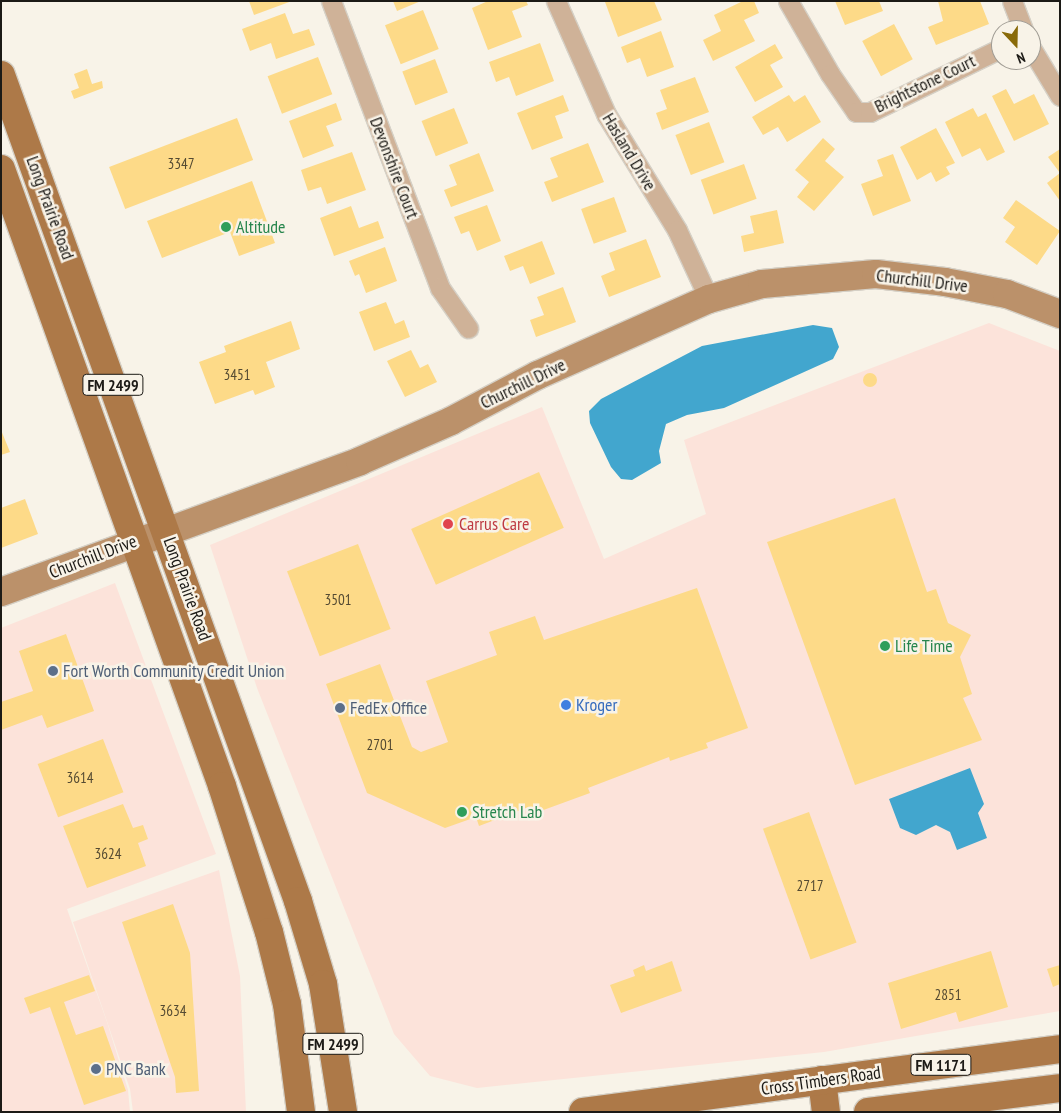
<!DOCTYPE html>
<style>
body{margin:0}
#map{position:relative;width:1061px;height:1113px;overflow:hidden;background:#f8f3e8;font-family:"PT Sans Narrow",sans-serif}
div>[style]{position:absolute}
.commercial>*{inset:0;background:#fce3da}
.water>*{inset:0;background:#42a6ce}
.building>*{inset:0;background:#fdda88;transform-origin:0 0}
.round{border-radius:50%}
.roads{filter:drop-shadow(1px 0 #d5d0c6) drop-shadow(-1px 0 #d5d0c6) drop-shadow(0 1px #d5d0c6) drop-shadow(0 -1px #d5d0c6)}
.street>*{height:19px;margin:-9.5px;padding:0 9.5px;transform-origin:9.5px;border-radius:9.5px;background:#cfb298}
.secondary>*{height:28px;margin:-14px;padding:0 14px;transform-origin:14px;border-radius:14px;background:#bb916a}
.primary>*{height:28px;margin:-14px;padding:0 14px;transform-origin:14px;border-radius:14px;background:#ad7948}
.dots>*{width:14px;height:14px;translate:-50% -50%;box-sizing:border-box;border:2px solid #f8f3e8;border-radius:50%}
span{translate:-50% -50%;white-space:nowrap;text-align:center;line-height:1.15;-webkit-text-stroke:5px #f8f3e8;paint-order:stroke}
.number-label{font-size:15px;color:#544a32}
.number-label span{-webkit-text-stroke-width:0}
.shield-label span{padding:1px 4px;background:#f8f3e8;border:1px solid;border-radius:4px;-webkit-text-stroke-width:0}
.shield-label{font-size:16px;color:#1c1a16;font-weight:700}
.street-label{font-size:18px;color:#1c1a16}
.leisure-label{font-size:18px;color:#27864d}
.left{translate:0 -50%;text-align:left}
.health-label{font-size:18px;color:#be3a42}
.service-label{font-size:18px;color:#4e5e75}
.shop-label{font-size:18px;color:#366cbe}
.frame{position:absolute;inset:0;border:2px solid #1c1a16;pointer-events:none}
.north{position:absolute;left:991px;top:20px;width:50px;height:50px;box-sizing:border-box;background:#f8f3e8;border:1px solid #a09c94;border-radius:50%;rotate:159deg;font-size:14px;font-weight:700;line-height:20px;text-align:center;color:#1c1a16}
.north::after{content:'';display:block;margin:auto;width:18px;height:22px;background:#896a09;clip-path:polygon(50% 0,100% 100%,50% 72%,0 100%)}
</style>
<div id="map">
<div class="commercial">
<i style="clip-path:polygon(989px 323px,1060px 351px,1060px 1011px,824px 1052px,477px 1088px,430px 1076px,394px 1034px,257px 688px,210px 545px,542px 407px,604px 559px,706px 514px,684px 440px)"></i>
<i style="clip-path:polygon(115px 583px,216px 854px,67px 909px,107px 1022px,128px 1090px,130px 1112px,1px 1112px,1px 628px)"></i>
<i style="clip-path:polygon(219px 870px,240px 976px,246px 1112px,133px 1112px,130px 1089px,73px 922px)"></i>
</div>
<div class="water">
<i style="clip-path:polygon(813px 325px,832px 328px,839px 347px,833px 359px,724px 408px,687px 415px,666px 424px,659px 451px,661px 463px,632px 480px,621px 479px,611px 467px,590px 423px,589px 411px,601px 399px,702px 346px)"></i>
<i style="clip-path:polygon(970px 768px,984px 804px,978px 813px,987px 838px,957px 850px,950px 832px,936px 825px,916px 835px,900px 828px,889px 799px)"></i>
</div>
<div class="building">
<i style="clip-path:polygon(249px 1px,292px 1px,254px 15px)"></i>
<i style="clip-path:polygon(393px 1px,421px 1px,397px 11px)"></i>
<i style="clip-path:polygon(488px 1px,526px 1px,528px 5px,512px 11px,522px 37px,488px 50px,472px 8px)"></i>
<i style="clip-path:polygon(654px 1px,662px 20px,618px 37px,605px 2px)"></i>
<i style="clip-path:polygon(743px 1px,754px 1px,759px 13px,744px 20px,755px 41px,713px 61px,703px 40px,721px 31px,714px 15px)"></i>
<i style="clip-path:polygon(835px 1px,879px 1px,883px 11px,845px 25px)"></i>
<i style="clip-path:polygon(938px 1px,980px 1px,989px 24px,936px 45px,928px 27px,943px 21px)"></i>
<i style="left:423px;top:10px;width:42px;height:41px;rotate:68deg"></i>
<i style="clip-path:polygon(285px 13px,293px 34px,309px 29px,315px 45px,276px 59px,271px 43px,250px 51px,242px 29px)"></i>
<i style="left:894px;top:24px;width:40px;height:36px;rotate:62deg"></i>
<i style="clip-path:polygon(661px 31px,674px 67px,647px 77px,640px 58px,627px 63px,621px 47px)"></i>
<i style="clip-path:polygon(540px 43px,554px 81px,516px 96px,509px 77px,496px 82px,489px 62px)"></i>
<i style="clip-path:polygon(775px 44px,783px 58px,770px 65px,783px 87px,755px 102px,735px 67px)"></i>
<i style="left:318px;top:57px;width:40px;height:54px;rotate:69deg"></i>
<i style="left:435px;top:59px;width:36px;height:35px;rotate:69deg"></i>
<i style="clip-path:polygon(87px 69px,92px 84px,102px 81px,103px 88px,74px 99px,71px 91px,79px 88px,74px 74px)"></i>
<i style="clip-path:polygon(695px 77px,709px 112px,662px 130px,656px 113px,667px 109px,660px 90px)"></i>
<i style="clip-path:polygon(1006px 89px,1014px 104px,1034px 94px,1049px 124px,1014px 141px,992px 96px)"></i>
<i style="clip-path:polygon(563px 95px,569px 111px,555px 116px,563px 138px,532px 150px,517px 113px)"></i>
<i style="clip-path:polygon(789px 95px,794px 102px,805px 95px,821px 122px,787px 142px,778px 127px,763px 135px,752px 117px)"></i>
<i style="clip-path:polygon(336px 103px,342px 120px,326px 126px,334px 146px,303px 158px,289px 121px)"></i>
<i style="left:454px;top:108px;width:38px;height:35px;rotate:68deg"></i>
<i style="clip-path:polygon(973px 108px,978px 117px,986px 113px,1005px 152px,987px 161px,980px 148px,962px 157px,945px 122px)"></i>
<i style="left:237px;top:118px;width:45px;height:137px;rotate:69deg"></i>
<i style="left:709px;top:122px;width:43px;height:36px;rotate:69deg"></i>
<i style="clip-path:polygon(936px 128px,955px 163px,946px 167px,950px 174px,936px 182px,931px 172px,917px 180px,900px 147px)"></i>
<i style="clip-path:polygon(823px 138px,835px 149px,825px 161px,844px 177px,814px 211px,797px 197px,809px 182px,795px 170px)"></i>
<i style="clip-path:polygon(588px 143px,604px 182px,552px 202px,544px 182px,558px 177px,550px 158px)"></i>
<i style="clip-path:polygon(1060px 149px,1060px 173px,1048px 157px)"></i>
<i style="clip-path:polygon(352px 152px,366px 190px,327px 204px,321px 187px,308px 191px,301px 170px)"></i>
<i style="clip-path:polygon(479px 153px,494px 191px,451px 207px,444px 190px,457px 185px,449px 165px)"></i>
<i style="clip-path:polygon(893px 154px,911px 201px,873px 216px,861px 184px,883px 176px,877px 160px)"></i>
<i style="left:744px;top:164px;width:37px;height:46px;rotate:70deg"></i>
<i style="clip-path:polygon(1060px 173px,1060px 201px,1047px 183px)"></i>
<i style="clip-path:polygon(252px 181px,275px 243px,239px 256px,230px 232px,162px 258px,147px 221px)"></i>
<i style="left:614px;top:197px;width:37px;height:35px;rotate:70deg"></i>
<i style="clip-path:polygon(1016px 200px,1060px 231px,1037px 265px,1005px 242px,1015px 227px,1003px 218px)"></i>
<i style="clip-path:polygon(487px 205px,501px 241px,477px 251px,469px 231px,461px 234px,454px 217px)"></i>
<i style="clip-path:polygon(351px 206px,359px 228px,378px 221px,384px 238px,334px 256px,320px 218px)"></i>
<i style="clip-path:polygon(777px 210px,784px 243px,744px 252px,741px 236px,754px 233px,750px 216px)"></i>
<i style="clip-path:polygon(646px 239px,661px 277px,609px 297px,601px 276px,615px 270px,609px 253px)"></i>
<i style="clip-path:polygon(542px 241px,555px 274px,530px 284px,523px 266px,510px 271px,504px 256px)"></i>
<i style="clip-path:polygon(385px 247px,397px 281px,366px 293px,359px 274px,355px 276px,349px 261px)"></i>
<i style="clip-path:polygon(563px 287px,576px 322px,536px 337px,530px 320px,544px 315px,537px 297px)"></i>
<i style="clip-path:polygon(386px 302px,395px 324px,404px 320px,410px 337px,374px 351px,359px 312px)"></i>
<i style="clip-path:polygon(291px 321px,300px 349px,266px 362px,275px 387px,255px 395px,253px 390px,215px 404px,199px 362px,226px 352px,224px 346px)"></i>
<i style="clip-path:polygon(411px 350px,420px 368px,428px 364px,437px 382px,405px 397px,387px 361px)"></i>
<i class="round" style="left:863px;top:373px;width:14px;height:14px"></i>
<i style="clip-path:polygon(1px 430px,10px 452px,1px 455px)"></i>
<i style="left:539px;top:472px;width:61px;height:140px;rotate:66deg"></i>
<i style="clip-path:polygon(895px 498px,927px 592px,936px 589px,948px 623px,971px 635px,960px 657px,972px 694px,963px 698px,982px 740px,855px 785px,767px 542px)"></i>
<i style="clip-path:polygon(25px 499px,38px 534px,1px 548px,1px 508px)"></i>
<i style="left:358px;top:544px;width:91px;height:76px;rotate:69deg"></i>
<i style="clip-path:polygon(697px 588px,748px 728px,706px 743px,708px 748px,670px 761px,669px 757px,588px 788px,590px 793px,538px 812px,536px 807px,521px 810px,479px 826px,476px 817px,445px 828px,367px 793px,326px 684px,380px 664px,412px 747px,421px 752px,448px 742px,426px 681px,497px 655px,489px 632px,535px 616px,544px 640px)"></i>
<i style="clip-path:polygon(66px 634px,94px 711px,47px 728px,42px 715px,1px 730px,1px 702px,33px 691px,19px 651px)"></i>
<i style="left:103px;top:739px;width:57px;height:70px;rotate:69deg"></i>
<i style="clip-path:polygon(123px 804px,133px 828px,143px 825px,148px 839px,138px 843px,146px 866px,87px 888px,63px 826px)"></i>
<i style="left:809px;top:812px;width:139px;height:49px;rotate:70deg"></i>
<i style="clip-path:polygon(173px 904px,190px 953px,199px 1091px,176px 1093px,175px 1077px,122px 922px)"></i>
<i style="clip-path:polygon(991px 951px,1008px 1007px,959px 1022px,956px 1012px,901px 1029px,888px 983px)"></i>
<i style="clip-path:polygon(672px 961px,682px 991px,621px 1013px,610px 985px,635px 976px,633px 970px,644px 965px,646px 971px)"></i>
<i style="clip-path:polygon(1060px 965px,1060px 984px,1053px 987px,1047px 969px)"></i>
<i style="clip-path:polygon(89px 975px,95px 991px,64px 1002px,76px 1035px,103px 1026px,126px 1091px,84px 1105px,50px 1007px,30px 1014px,24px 998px)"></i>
</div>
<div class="roads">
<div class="street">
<i style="left:331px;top:1px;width:307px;rotate:69.2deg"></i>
<i style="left:440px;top:288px;width:49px;rotate:55deg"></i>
<i style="left:556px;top:1px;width:124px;rotate:66.1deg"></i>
<i style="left:606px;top:114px;width:136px;rotate:58.5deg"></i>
<i style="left:677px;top:230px;width:76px;rotate:65.1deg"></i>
<i style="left:788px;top:1px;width:84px;rotate:60.1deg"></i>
<i style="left:830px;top:74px;width:46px;rotate:55.6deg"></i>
<i style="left:856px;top:112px;width:14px"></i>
<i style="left:870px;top:112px;width:146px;rotate:-26deg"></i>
<i style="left:1012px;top:1px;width:31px;rotate:69deg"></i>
<i style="left:1031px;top:48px;width:56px;rotate:58.9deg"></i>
</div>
<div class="secondary">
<i style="left:1px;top:592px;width:382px;rotate:-20deg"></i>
<i style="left:360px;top:461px;width:99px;rotate:-23.7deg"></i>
<i style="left:451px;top:421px;width:98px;rotate:-27.9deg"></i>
<i style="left:538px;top:375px;width:187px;rotate:-24deg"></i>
<i style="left:709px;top:299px;width:55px;rotate:-15.8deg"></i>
<i style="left:762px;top:284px;width:114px;rotate:-5deg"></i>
<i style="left:876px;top:274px;width:69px;rotate:6.6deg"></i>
<i style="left:945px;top:282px;width:63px;rotate:11deg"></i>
<i style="left:1007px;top:294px;width:57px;rotate:20.7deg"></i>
</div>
<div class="primary">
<i style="left:1px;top:75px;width:878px;rotate:70.22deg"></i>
<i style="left:298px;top:901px;width:87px;rotate:73.2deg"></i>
<i style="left:323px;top:984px;width:130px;rotate:81.1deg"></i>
<i style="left:1px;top:169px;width:655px;rotate:70.29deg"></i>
<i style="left:222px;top:786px;width:153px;rotate:72.2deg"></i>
<i style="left:269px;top:932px;width:74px;rotate:76deg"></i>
<i style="left:287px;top:1004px;width:109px;rotate:82.6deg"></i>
<i style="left:822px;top:1080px;width:32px;rotate:83deg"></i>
<i style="left:583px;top:1112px;width:481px;rotate:-7.5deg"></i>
<i style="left:868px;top:1112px;width:193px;rotate:-7.1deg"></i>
</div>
</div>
<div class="dots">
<i style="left:226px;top:227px;background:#2e9e5b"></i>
<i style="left:448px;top:524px;background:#e0444e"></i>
<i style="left:885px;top:646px;background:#2e9e5b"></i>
<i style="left:53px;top:671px;background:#5c6f8a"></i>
<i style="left:566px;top:705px;background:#3f7fe0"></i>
<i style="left:340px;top:708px;background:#5c6f8a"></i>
<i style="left:462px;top:812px;background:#2e9e5b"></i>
<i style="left:96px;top:1069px;background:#5c6f8a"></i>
</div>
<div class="number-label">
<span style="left:181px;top:164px">3347</span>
<span style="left:237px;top:375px">3451</span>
<span style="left:338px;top:600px">3501</span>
<span style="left:380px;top:745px">2701</span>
<span style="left:80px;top:778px">3614</span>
<span style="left:108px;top:854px">3624</span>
<span style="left:810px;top:886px">2717</span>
<span style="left:948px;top:995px">2851</span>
<span style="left:173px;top:1011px">3634</span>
</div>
<div class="shield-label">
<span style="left:113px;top:385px">FM 2499</span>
<span style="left:333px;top:1044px">FM 2499</span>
<span style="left:941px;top:1065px">FM 1171</span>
</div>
<div class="street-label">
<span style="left:925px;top:84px;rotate:-26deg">Brightstone Court</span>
<span style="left:629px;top:152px;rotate:59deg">Hasland Drive</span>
<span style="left:394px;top:168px;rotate:69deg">Devonshire Court</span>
<span style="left:50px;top:208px;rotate:70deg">Long Prairie Road</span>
<span style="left:922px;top:281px;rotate:7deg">Churchill Drive</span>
<span style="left:523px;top:384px;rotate:-26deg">Churchill Drive</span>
<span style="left:93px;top:557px;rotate:-21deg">Churchill Drive</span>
<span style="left:187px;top:589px;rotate:70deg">Long Prairie Road</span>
<span style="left:821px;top:1081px;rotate:-8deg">Cross Timbers Road</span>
</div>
<div class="leisure-label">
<span class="left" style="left:236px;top:227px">Altitude</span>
<span class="left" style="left:895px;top:646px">Life Time</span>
<span class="left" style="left:472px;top:812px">Stretch Lab</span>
</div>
<div class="health-label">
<span class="left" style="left:459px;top:524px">Carrus Care</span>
</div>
<div class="service-label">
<span class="left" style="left:63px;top:671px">Fort Worth Community Credit Union</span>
<span class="left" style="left:350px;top:708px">FedEx Office</span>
<span class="left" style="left:106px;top:1069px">PNC Bank</span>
</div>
<div class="shop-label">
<span class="left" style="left:576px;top:705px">Kroger</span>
</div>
<div class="frame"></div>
<div class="north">N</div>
</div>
